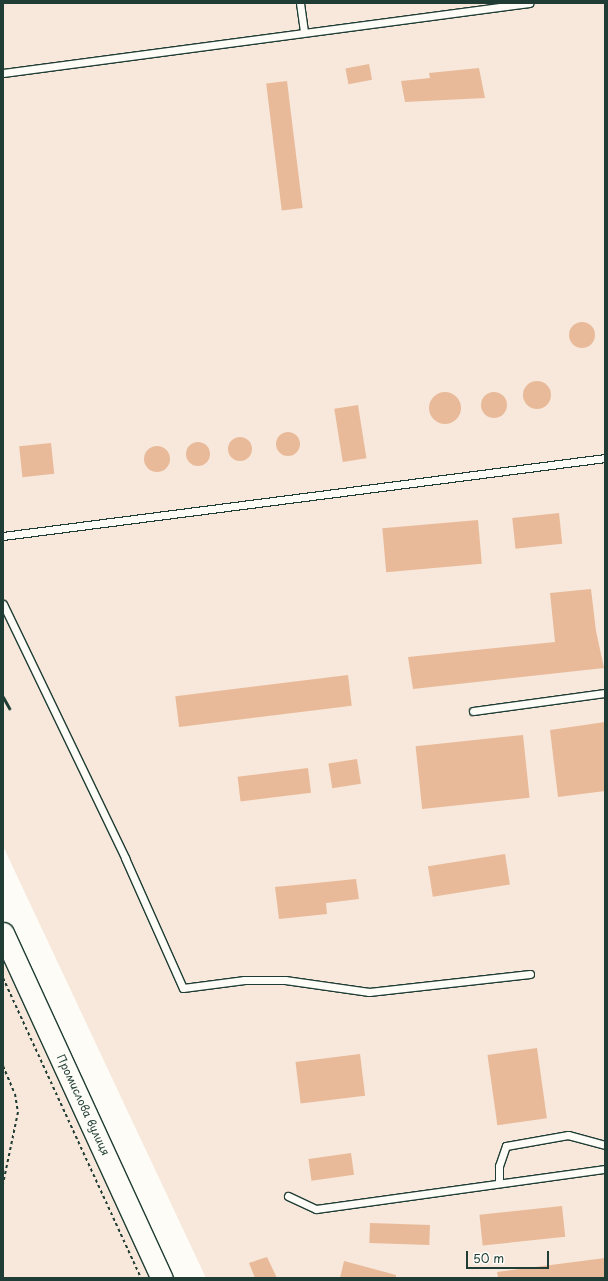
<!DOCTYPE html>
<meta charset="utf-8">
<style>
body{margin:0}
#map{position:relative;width:608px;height:1281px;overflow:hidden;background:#fdfcf7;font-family:"Playpen Sans",sans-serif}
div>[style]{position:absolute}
.built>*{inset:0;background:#f7e8db}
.building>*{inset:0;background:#e9ba99;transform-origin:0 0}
.round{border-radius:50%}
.path>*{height:2px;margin-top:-1px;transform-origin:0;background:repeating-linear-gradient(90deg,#1f3d34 0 3px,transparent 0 6px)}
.roads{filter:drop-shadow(1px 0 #1f3d34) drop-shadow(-1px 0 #1f3d34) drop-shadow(0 1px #1f3d34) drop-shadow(0 -1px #1f3d34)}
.service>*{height:7px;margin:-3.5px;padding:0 3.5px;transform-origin:3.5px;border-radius:3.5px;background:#fdfcf7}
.primary>*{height:21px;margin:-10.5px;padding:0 10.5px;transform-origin:10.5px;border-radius:10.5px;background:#fdfcf7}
.rail>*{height:3px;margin:-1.5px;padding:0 1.5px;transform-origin:1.5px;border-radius:1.5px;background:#1f3d34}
span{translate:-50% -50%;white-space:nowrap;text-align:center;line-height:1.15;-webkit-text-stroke:3px #fdfcf7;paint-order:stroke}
.street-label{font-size:11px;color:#1f3d34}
.frame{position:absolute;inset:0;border:4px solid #1f3d34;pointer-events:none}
.scale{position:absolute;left:466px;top:1251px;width:83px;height:18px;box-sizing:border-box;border:2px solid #1f3d34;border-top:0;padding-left:5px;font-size:12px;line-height:14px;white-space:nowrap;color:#1f3d34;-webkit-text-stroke:3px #fdfcf7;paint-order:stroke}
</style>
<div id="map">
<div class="built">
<i style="clip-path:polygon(3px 3px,605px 3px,605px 1278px,206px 1278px,3px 846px)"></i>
<i style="clip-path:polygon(3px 956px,152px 1278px,3px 1278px)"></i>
</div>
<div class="building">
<i style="left:369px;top:64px;width:16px;height:24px;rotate:79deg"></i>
<i style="clip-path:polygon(479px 68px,485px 98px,405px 102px,401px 81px,430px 78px,429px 73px)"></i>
<i style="left:287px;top:81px;width:128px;height:21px;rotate:83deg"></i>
<i class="round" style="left:569px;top:322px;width:26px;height:26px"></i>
<i class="round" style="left:523px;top:381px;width:28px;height:28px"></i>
<i class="round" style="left:429px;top:392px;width:32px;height:32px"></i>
<i class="round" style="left:481px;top:392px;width:26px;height:26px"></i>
<i style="left:358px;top:405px;width:54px;height:24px;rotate:81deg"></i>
<i class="round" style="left:276px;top:432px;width:24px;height:24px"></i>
<i class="round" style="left:228px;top:437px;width:24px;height:24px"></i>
<i class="round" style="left:186px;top:442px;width:24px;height:24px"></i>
<i style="left:51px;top:443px;width:31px;height:32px;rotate:84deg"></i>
<i class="round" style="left:144px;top:446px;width:26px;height:26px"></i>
<i style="left:559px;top:513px;width:31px;height:47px;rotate:84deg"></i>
<i style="left:478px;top:520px;width:44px;height:96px;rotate:85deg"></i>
<i style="clip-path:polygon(591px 589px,596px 631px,604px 668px,413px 689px,408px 657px,555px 642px,550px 593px)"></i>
<i style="left:348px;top:675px;width:31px;height:174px;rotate:83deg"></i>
<i style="clip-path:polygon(605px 722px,605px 791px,558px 797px,550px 730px)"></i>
<i style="left:523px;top:735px;width:63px;height:108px;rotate:84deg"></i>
<i style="left:357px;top:759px;width:25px;height:29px;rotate:81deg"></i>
<i style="left:308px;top:768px;width:25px;height:71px;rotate:83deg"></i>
<i style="left:505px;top:854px;width:31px;height:78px;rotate:81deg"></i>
<i style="clip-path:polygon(356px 879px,359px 899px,326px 903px,327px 914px,279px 919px,275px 887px)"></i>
<i style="left:537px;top:1048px;width:71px;height:50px;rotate:82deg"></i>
<i style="left:360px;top:1054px;width:42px;height:65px;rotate:83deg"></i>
<i style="left:351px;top:1153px;width:22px;height:43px;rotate:82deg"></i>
<i style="left:562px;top:1206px;width:31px;height:83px;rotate:84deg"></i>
<i style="left:370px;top:1223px;width:60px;height:20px;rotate:2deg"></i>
<i style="clip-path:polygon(267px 1257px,277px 1278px,255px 1278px,249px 1263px)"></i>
<i style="clip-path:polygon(605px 1258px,605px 1278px,498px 1278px,497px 1272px)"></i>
<i style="clip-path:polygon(344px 1261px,396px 1275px,396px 1278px,340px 1278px)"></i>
</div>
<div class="path">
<i style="left:3px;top:978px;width:330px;rotate:65.3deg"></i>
<i style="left:3px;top:1066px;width:30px;rotate:67deg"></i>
<i style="left:15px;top:1094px;width:18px;rotate:81deg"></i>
<i style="left:18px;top:1112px;width:74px;rotate:101.8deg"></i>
</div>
<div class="roads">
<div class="service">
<i style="left:300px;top:3px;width:29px;rotate:82deg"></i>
<i style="left:3px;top:73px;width:531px;rotate:-7.58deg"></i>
<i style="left:3px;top:536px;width:607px;rotate:-7.38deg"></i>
<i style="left:3px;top:604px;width:282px;rotate:64.3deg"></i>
<i style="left:125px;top:858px;width:142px;rotate:66deg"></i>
<i style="left:183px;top:988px;width:62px;rotate:-7.5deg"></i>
<i style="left:244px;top:980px;width:41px"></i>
<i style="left:285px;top:980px;width:85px;rotate:8.1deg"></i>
<i style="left:369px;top:992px;width:162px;rotate:-6.4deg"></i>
<i style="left:473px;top:711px;width:133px;rotate:-7.8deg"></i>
<i style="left:499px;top:1183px;width:17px;rotate:-90deg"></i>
<i style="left:499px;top:1166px;width:21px;rotate:-71deg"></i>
<i style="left:506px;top:1146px;width:63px;rotate:-10.1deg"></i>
<i style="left:568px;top:1135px;width:38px;rotate:15deg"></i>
<i style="left:288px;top:1196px;width:31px;rotate:25deg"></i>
<i style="left:316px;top:1209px;width:292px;rotate:-7.9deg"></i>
</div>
<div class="primary">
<i style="left:3px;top:933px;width:380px;rotate:65.3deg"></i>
</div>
</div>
<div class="rail">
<i style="left:3px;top:697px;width:13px;rotate:61deg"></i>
</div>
<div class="street-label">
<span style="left:83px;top:1105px;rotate:65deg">Промислова вулиця</span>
</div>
<div class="frame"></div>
<div class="scale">50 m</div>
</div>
